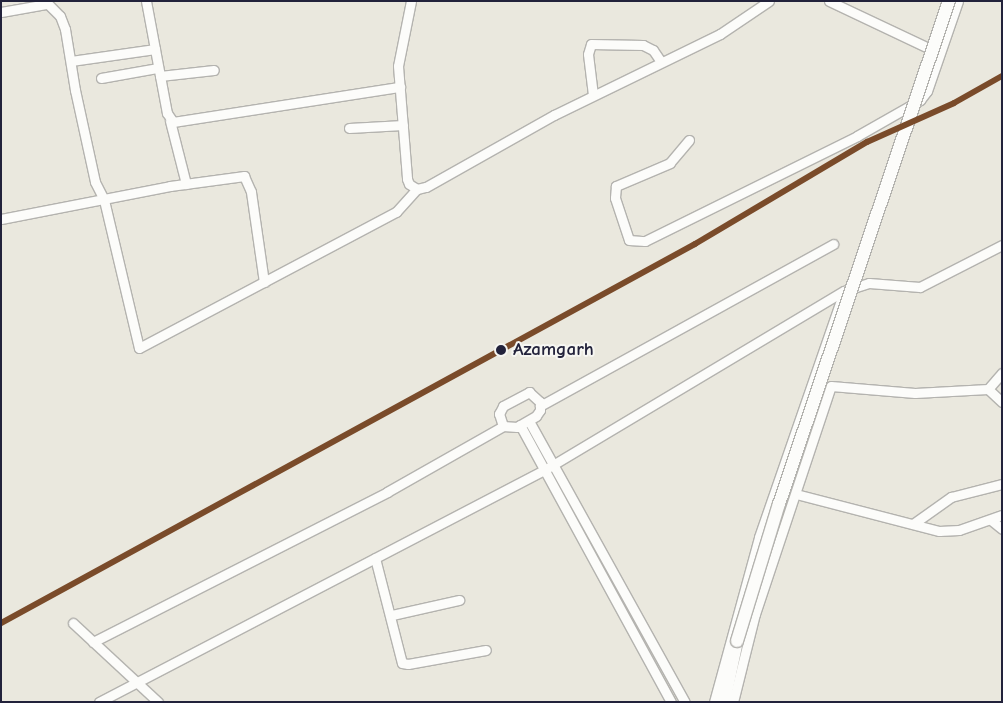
<!DOCTYPE html>
<style>
body{margin:0}
#map{position:relative;width:1003px;height:703px;overflow:hidden;background:#eae8de;font-family:"Comic Neue",sans-serif}
div>[style]{position:absolute}
.roads{filter:drop-shadow(1px 0 #b4b3af) drop-shadow(-1px 0 #b4b3af) drop-shadow(0 1px #b4b3af) drop-shadow(0 -1px #b4b3af)}
.minor>*{height:9px;margin:-4.5px;padding:0 4.5px;transform-origin:4.5px;border-radius:4.5px;background:#fcfcfa}
.primary>*{height:12px;margin:-6px;padding:0 6px;transform-origin:6px;border-radius:6px;background:#fcfcfa}
.bridges{filter:drop-shadow(1px 0 #b4b3af) drop-shadow(-1px 0 #b4b3af) drop-shadow(0 1px #b4b3af) drop-shadow(0 -1px #b4b3af)}
.primary-bridge>*{height:12px;margin:-6px;padding:0 6px;transform-origin:6px;border-radius:6px;background:#fcfcfa}
.rail-1>*{height:6px;margin:-3px;padding:0 3px;transform-origin:3px;border-radius:3px;background:#7a4b2a}
.dots>*{width:14px;height:14px;translate:-50% -50%;box-sizing:border-box;border:2px solid #f6f6f2;border-radius:50%}
span{translate:-50% -50%;white-space:nowrap;text-align:center;line-height:1.15;-webkit-text-stroke:4px #f6f6f2;paint-order:stroke}
.stop-label{font-size:19px;color:#22223b;font-weight:700}
.left{translate:0 -50%;text-align:left}
.frame{position:absolute;inset:0;border:2px solid #22223b;pointer-events:none}
</style>
<div id="map">
<div class="roads">
<div class="minor">
<i style="left:45px;top:1px;width:21px;rotate:45deg"></i>
<i style="left:60px;top:16px;width:14px;rotate:69deg"></i>
<i style="left:65px;top:29px;width:62px;rotate:80.7deg"></i>
<i style="left:75px;top:90px;width:94px;rotate:77.7deg"></i>
<i style="left:95px;top:182px;width:20px;rotate:63deg"></i>
<i style="left:104px;top:200px;width:152px;rotate:76.7deg"></i>
<i style="left:139px;top:348px;width:291px;rotate:-27.9deg"></i>
<i style="left:396px;top:212px;width:31px;rotate:-48deg"></i>
<i style="left:146px;top:1px;width:114px;rotate:79.4deg"></i>
<i style="left:167px;top:113px;width:11px;rotate:56deg"></i>
<i style="left:173px;top:122px;width:230px;rotate:-8.8deg"></i>
<i style="left:411px;top:1px;width:66px;rotate:101.3deg"></i>
<i style="left:398px;top:66px;width:113px;rotate:85.4deg"></i>
<i style="left:407px;top:179px;width:5px;rotate:68deg"></i>
<i style="left:409px;top:184px;width:9px;rotate:32deg"></i>
<i style="left:417px;top:189px;width:9px;rotate:-13deg"></i>
<i style="left:426px;top:187px;width:147px;rotate:-29.4deg"></i>
<i style="left:554px;top:115px;width:185px;rotate:-26deg"></i>
<i style="left:720px;top:34px;width:59px;rotate:-34deg"></i>
<i style="left:829px;top:1px;width:119px;rotate:25.3deg"></i>
<i style="left:1px;top:12px;width:47px;rotate:-9.9deg"></i>
<i style="left:71px;top:61px;width:85px;rotate:-8.1deg"></i>
<i style="left:160px;top:76px;width:54px;rotate:-6.3deg"></i>
<i style="left:101px;top:78px;width:58px;rotate:-10deg"></i>
<i style="left:593px;top:95px;width:41px;rotate:-97deg"></i>
<i style="left:588px;top:54px;width:10px;rotate:-73deg"></i>
<i style="left:591px;top:44px;width:52px;rotate:1.1deg"></i>
<i style="left:643px;top:45px;width:11px;rotate:27deg"></i>
<i style="left:653px;top:50px;width:14px;rotate:56deg"></i>
<i style="left:170px;top:121px;width:65px;rotate:75.7deg"></i>
<i style="left:349px;top:128px;width:54px;rotate:-3.2deg"></i>
<i style="left:689px;top:140px;width:30px;rotate:130deg"></i>
<i style="left:670px;top:163px;width:59px;rotate:156.9deg"></i>
<i style="left:616px;top:186px;width:12px;rotate:95deg"></i>
<i style="left:615px;top:198px;width:44px;rotate:71.6deg"></i>
<i style="left:629px;top:240px;width:16px;rotate:4deg"></i>
<i style="left:645px;top:241px;width:237px;rotate:-26.3deg"></i>
<i style="left:857px;top:136px;width:73px;rotate:-29.7deg"></i>
<i style="left:920px;top:100px;width:11px;rotate:-52deg"></i>
<i style="left:927px;top:91px;width:95px;rotate:-71deg"></i>
<i style="left:1px;top:219px;width:172px;rotate:-11deg"></i>
<i style="left:170px;top:186px;width:75px;rotate:-7.7deg"></i>
<i style="left:244px;top:176px;width:17px;rotate:66deg"></i>
<i style="left:251px;top:192px;width:91px;rotate:81.8deg"></i>
<i style="left:988px;top:389px;width:21px;rotate:-49deg"></i>
<i style="left:529px;top:392px;width:15px;rotate:42deg"></i>
<i style="left:540px;top:402px;width:8px;rotate:90deg"></i>
<i style="left:540px;top:410px;width:7px;rotate:124deg"></i>
<i style="left:536px;top:416px;width:22px;rotate:150deg"></i>
<i style="left:517px;top:427px;width:14px;rotate:-176deg"></i>
<i style="left:503px;top:426px;width:13px;rotate:-108deg"></i>
<i style="left:499px;top:414px;width:9px;rotate:-63deg"></i>
<i style="left:503px;top:406px;width:30px;rotate:-28deg"></i>
<i style="left:540px;top:406px;width:335px;rotate:-28.9deg"></i>
<i style="left:529px;top:421px;width:321px;rotate:61deg"></i>
<i style="left:520px;top:425px;width:315px;rotate:61.4deg"></i>
<i style="left:796px;top:494px;width:148px;rotate:14.5deg"></i>
<i style="left:939px;top:531px;width:20px;rotate:-3deg"></i>
<i style="left:959px;top:530px;width:46px;rotate:-19.2deg"></i>
<i style="left:991px;top:520px;width:14px;rotate:39deg"></i>
<i style="left:913px;top:524px;width:47px;rotate:-35.4deg"></i>
<i style="left:951px;top:497px;width:53px;rotate:-14.3deg"></i>
<i style="left:375px;top:558px;width:108px;rotate:75.6deg"></i>
<i style="left:402px;top:663px;width:6px;rotate:9deg"></i>
<i style="left:408px;top:664px;width:79px;rotate:-10.2deg"></i>
<i style="left:392px;top:615px;width:69px;rotate:-12.6deg"></i>
<i style="left:73px;top:623px;width:116px;rotate:42.9deg"></i>
<i style="left:93px;top:642px;width:330px;rotate:-27deg"></i>
<i style="left:387px;top:492px;width:133px;rotate:-29.6deg"></i>
<i style="left:99px;top:702px;width:504px;rotate:-27.53deg"></i>
<i style="left:546px;top:469px;width:347px;rotate:-30.9deg"></i>
<i style="left:844px;top:291px;width:26px;rotate:-18deg"></i>
<i style="left:869px;top:283px;width:51px;rotate:4.5deg"></i>
<i style="left:920px;top:287px;width:92px;rotate:-27.1deg"></i>
<i style="left:714px;top:702px;width:171px;rotate:-74.7deg"></i>
<i style="left:759px;top:537px;width:260px;rotate:-70.9deg"></i>
<i style="left:733px;top:702px;width:91px;rotate:-76deg"></i>
<i style="left:755px;top:614px;width:240px;rotate:-71.6deg"></i>
<i style="left:831px;top:386px;width:84px;rotate:4.8deg"></i>
<i style="left:915px;top:393px;width:73px;rotate:-3.1deg"></i>
<i style="left:988px;top:389px;width:19px;rotate:43deg"></i>
</div>
<div class="primary">
<i style="left:724px;top:702px;width:62px;rotate:-78deg"></i>
</div>
</div>
<div class="bridges">
<div class="primary-bridge">
<i style="left:737px;top:641px;width:143px;rotate:-73deg"></i>
<i style="left:779px;top:504px;width:531px;rotate:-71.33deg"></i>
</div>
</div>
<div class="rail-1">
<i style="left:1px;top:623px;width:791px;rotate:-28.64deg"></i>
<i style="left:695px;top:244px;width:200px;rotate:-30.7deg"></i>
<i style="left:867px;top:142px;width:95px;rotate:-24.1deg"></i>
<i style="left:954px;top:103px;width:55px;rotate:-29.4deg"></i>
</div>
<div class="dots">
<i style="left:501px;top:350px;background:#22223b"></i>
</div>
<div class="stop-label">
<span class="left" style="left:513px;top:350px">Azamgarh</span>
</div>
<div class="frame"></div>
</div>
